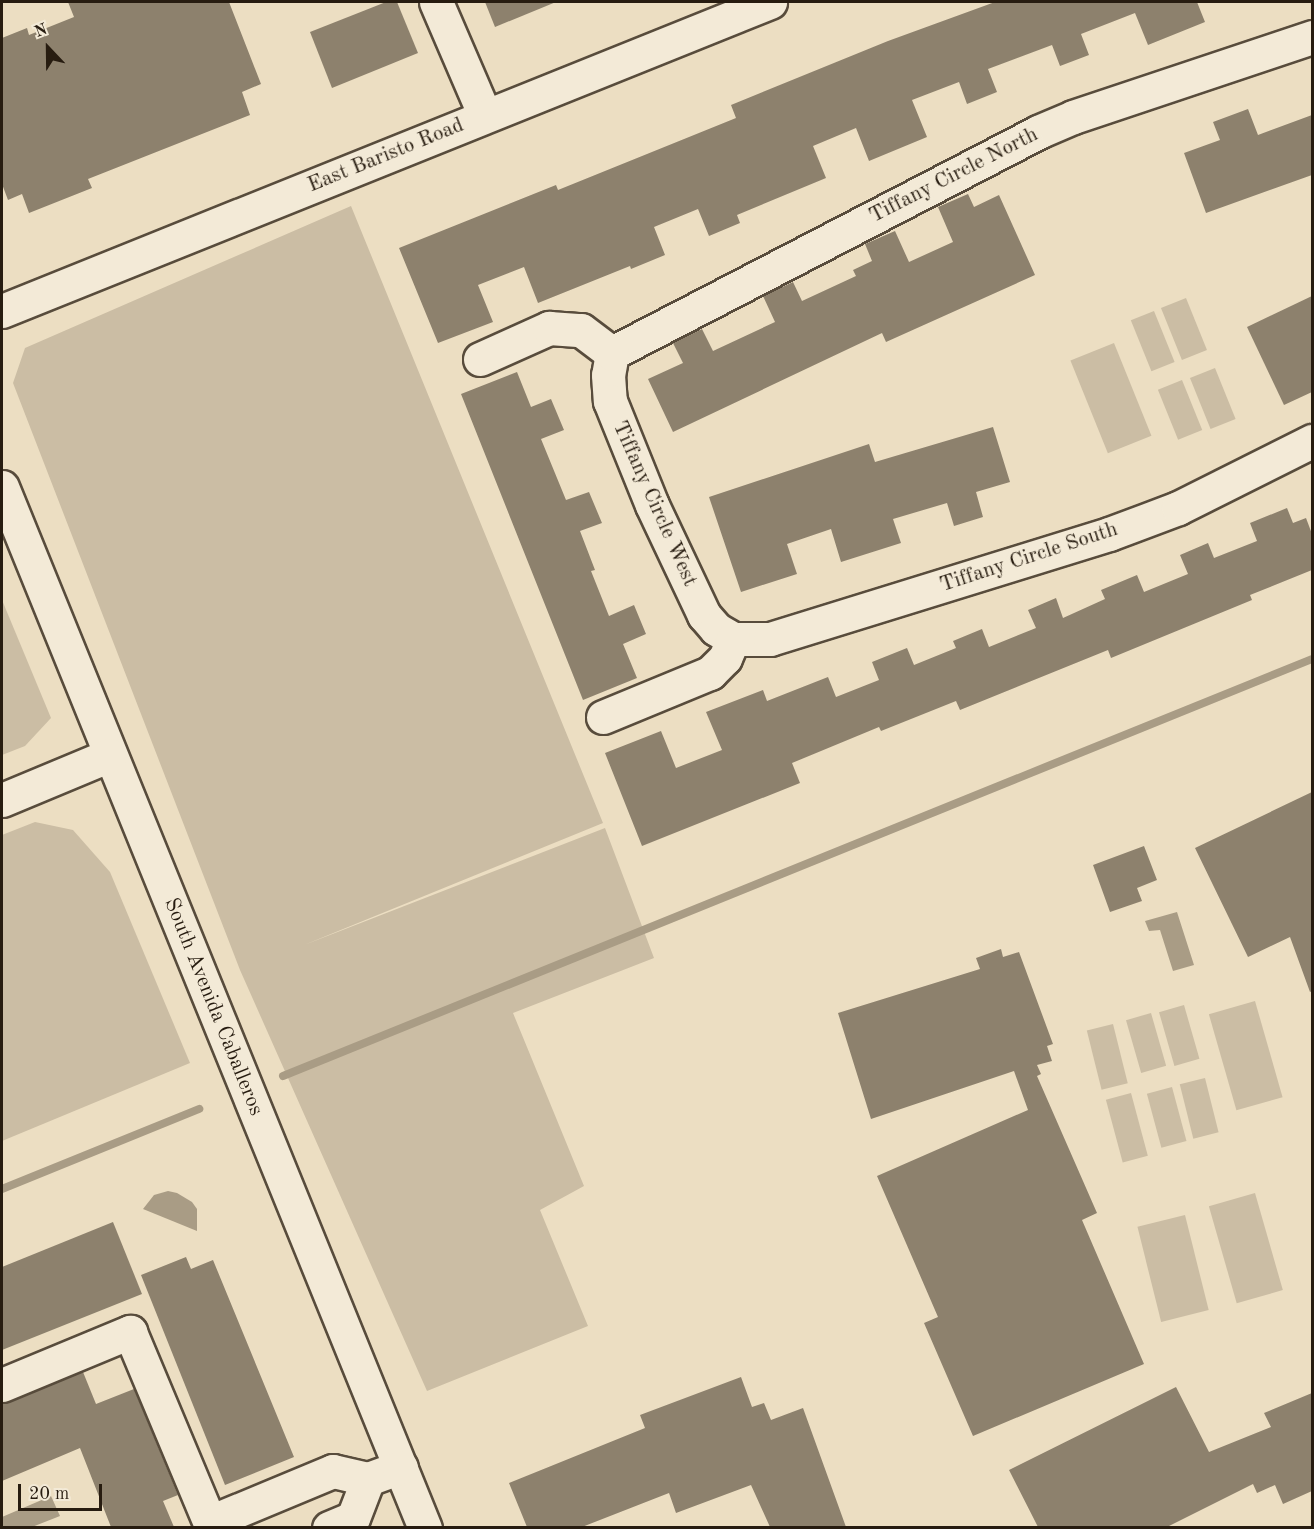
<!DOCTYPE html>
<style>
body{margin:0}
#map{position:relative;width:1314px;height:1529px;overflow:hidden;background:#ecdec2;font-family:"Old Standard TT",serif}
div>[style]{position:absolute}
.green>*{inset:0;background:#cbbda4;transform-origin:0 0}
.water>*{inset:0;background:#a99c85}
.stream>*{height:8px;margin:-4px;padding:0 4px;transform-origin:4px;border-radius:4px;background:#a99c85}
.building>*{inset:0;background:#8d816d}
.roads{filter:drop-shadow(2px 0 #584c3c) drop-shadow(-2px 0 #584c3c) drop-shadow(0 2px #584c3c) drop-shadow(0 -2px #584c3c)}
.minor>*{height:33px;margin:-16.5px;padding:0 16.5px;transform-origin:16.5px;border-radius:16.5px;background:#f3ead7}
span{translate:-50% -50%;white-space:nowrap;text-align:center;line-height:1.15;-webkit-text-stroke:6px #f3ead7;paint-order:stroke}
.street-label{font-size:21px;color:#271c10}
.frame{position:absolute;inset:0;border:3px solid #271c10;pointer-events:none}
.north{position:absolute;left:18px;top:18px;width:60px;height:60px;-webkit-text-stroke:4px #f3ead7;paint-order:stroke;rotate:338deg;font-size:16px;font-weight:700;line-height:24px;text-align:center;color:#271c10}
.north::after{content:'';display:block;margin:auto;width:21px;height:27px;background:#271c10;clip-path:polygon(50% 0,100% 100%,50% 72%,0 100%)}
.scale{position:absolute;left:18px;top:1484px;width:84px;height:27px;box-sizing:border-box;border:3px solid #271c10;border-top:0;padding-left:8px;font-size:18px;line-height:21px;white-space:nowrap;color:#271c10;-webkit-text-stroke:4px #f3ead7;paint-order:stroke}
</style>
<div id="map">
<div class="green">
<i style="clip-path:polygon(351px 206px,603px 823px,304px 945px,605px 828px,654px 958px,513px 1013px,584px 1186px,540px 1210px,588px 1326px,427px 1391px,240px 970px,13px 383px,25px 348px)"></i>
<i style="left:1186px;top:298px;width:56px;height:27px;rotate:68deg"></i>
<i style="left:1154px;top:311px;width:55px;height:25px;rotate:68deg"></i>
<i style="left:1114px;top:343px;width:100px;height:47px;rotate:68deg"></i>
<i style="left:1215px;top:368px;width:55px;height:27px;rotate:68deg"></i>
<i style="left:1182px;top:380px;width:54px;height:26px;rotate:68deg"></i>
<i style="clip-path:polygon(2px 600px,51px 718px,25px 746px,2px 755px)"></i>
<i style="clip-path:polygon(35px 822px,73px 830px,110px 872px,190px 1063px,2px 1141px,2px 835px)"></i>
<i style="left:1255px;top:1001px;width:100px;height:48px;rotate:74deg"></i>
<i style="left:1184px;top:1005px;width:56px;height:26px;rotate:74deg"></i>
<i style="left:1151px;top:1013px;width:55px;height:26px;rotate:74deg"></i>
<i style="left:1113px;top:1024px;width:61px;height:27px;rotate:76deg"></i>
<i style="left:1205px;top:1078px;width:56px;height:26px;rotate:76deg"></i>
<i style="left:1172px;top:1087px;width:56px;height:26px;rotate:75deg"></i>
<i style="left:1131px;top:1093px;width:65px;height:26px;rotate:75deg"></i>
<i style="left:1255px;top:1193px;width:101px;height:48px;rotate:74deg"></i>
<i style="left:1185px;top:1215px;width:98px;height:49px;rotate:76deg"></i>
</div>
<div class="water">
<i style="clip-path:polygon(1177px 912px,1194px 965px,1173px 971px,1160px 930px,1149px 931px,1145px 921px)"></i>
<i style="clip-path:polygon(168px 1191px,177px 1193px,192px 1202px,197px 1209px,197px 1231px,143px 1209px,154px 1195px)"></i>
<i style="clip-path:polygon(51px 1496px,60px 1516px,32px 1527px,2px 1527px,2px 1517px)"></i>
</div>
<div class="stream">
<i style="left:283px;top:1076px;width:1110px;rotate:-22.06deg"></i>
<i style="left:2px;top:1189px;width:213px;rotate:-22.1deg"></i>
</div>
<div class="building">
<i style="clip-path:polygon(68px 2px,229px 2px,261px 84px,242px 92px,250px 115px,88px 179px,92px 188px,29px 213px,22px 194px,8px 200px,2px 184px,2px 38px,27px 28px,29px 35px,74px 17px)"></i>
<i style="clip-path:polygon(386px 2px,397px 2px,418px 53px,332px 88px,310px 32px)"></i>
<i style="clip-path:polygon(485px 2px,556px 2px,495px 27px)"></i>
<i style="clip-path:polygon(995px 2px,1197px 2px,1205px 22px,1148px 45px,1135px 13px,1081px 34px,1089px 55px,1060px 66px,1052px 45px,988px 69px,997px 92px,967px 104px,959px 82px,912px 100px,927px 137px,869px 161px,856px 128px,813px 146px,826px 178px,737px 215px,740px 223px,709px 236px,698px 209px,654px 227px,665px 255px,631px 269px,630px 266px,538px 303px,524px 267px,478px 285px,493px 322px,438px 343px,399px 248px,556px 185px,558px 190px,736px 118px,731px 105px,888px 41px)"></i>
<i style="clip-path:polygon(1248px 109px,1258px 135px,1312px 115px,1312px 175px,1206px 213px,1184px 153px,1220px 140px,1213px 122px)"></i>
<i style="clip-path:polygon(968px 194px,974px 207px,999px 195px,1035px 275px,886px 342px,882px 333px,673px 432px,648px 379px,683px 363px,673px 343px,702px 329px,713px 351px,775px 322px,763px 296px,793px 282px,802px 301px,856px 276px,853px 270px,872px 261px,865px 244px,895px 231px,909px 262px,953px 242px,938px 207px)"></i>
<i style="clip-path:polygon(1312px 296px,1312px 392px,1284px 405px,1247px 327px)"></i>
<i style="clip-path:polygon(517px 372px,531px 407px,551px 399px,564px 430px,541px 439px,566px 500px,589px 492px,602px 523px,580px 531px,595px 570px,591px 571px,609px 616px,634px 605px,646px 634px,623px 644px,637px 678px,583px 700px,461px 394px)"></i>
<i style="clip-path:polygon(993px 427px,1010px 482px,976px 492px,983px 517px,954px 526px,947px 503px,893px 519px,901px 543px,841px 562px,831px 529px,787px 544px,797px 574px,741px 592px,709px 497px,869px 444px,875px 462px)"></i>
<i style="clip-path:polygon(1287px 508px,1293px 523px,1306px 518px,1312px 534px,1312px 570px,1250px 595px,1252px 600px,1111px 658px,1108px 650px,960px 710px,956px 701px,881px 731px,879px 727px,792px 763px,800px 783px,642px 846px,605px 753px,661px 731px,676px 768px,722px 750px,706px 712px,763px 690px,767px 701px,828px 677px,836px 697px,879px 680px,872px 662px,907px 648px,914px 665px,956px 648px,953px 641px,982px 629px,989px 647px,1036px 628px,1028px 610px,1056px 598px,1063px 618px,1105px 599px,1101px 590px,1137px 575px,1144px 592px,1188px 574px,1180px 555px,1208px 543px,1214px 558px,1257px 541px,1250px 523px)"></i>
<i style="clip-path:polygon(1312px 792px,1312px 991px,1310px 992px,1290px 937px,1248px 957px,1195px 848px)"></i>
<i style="clip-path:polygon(1144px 846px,1157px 880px,1137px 888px,1142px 901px,1110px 912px,1093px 865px)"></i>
<i style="clip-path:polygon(1001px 949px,1003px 957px,1019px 952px,1053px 1044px,1047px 1046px,1052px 1061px,1037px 1065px,1041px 1074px,1037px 1076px,1097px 1213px,1082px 1220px,1144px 1364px,973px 1436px,924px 1323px,938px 1317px,877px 1176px,1028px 1110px,1014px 1071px,871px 1119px,838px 1013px,980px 969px,976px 958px)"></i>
<i style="clip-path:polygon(113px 1222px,142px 1294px,2px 1350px,2px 1267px)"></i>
<i style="clip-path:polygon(186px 1257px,191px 1269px,213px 1260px,294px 1457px,225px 1485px,141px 1275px)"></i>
<i style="clip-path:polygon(83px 1372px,96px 1404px,134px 1389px,178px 1495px,163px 1501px,174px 1527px,111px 1527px,80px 1448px,2px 1481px,2px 1403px)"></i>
<i style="clip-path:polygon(741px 1377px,752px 1407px,764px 1403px,771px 1420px,803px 1408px,846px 1527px,770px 1527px,751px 1485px,676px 1513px,669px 1493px,582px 1527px,527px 1527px,509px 1483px,645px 1428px,640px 1415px)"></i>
<i style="clip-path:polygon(1176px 1387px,1209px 1452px,1271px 1427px,1264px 1413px,1312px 1393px,1312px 1491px,1283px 1504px,1275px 1485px,1257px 1493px,1253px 1484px,1167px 1527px,1038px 1527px,1009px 1470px)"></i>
</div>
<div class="roads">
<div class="minor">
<i style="left:436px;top:2px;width:124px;rotate:66.7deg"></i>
<i style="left:2px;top:311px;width:828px;rotate:-21.92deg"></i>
<i style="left:612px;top:353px;width:22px;rotate:100deg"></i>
<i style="left:608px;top:375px;width:26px;rotate:86deg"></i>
<i style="left:610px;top:401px;width:112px;rotate:68deg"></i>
<i style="left:652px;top:505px;width:122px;rotate:64.7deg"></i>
<i style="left:704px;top:615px;width:18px;rotate:49deg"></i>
<i style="left:716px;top:629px;width:20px;rotate:30deg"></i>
<i style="left:733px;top:639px;width:37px"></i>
<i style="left:770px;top:639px;width:355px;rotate:-17.2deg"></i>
<i style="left:1109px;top:534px;width:74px;rotate:-20.6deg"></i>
<i style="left:1178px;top:508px;width:150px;rotate:-26.6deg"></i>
<i style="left:612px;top:353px;width:480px;rotate:-27.4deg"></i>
<i style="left:1038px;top:132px;width:38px;rotate:-23deg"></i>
<i style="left:1073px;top:117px;width:252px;rotate:-18.5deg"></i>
<i style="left:480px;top:359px;width:76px;rotate:-24.2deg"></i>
<i style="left:549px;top:328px;width:32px;rotate:4deg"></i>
<i style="left:581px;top:330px;width:39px;rotate:37deg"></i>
<i style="left:2px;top:487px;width:1124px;rotate:67.89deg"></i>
<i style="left:603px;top:717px;width:116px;rotate:-22.4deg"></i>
<i style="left:710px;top:673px;width:21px;rotate:-45deg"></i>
<i style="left:725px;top:658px;width:21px;rotate:-67deg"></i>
<i style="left:2px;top:800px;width:117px;rotate:-22.6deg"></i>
<i style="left:2px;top:1385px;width:139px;rotate:-22.5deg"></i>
<i style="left:130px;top:1332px;width:212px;rotate:67.3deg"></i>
<i style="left:210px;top:1522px;width:133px;rotate:-22.5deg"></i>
<i style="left:333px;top:1471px;width:36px;rotate:13deg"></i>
<i style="left:368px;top:1479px;width:35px;rotate:-20deg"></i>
<i style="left:329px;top:1528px;width:26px;rotate:-23deg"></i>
<i style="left:353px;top:1518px;width:42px;rotate:-69deg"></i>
</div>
</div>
<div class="street-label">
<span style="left:386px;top:156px;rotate:-22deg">East Baristo Road</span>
<span style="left:954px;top:176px;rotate:-27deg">Tiffany Circle North</span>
<span style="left:654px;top:504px;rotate:66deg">Tiffany Circle West</span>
<span style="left:1029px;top:558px;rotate:-18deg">Tiffany Circle South</span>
<span style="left:213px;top:1007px;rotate:68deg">South Avenida Caballeros</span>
</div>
<div class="frame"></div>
<div class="north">N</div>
<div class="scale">20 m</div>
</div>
